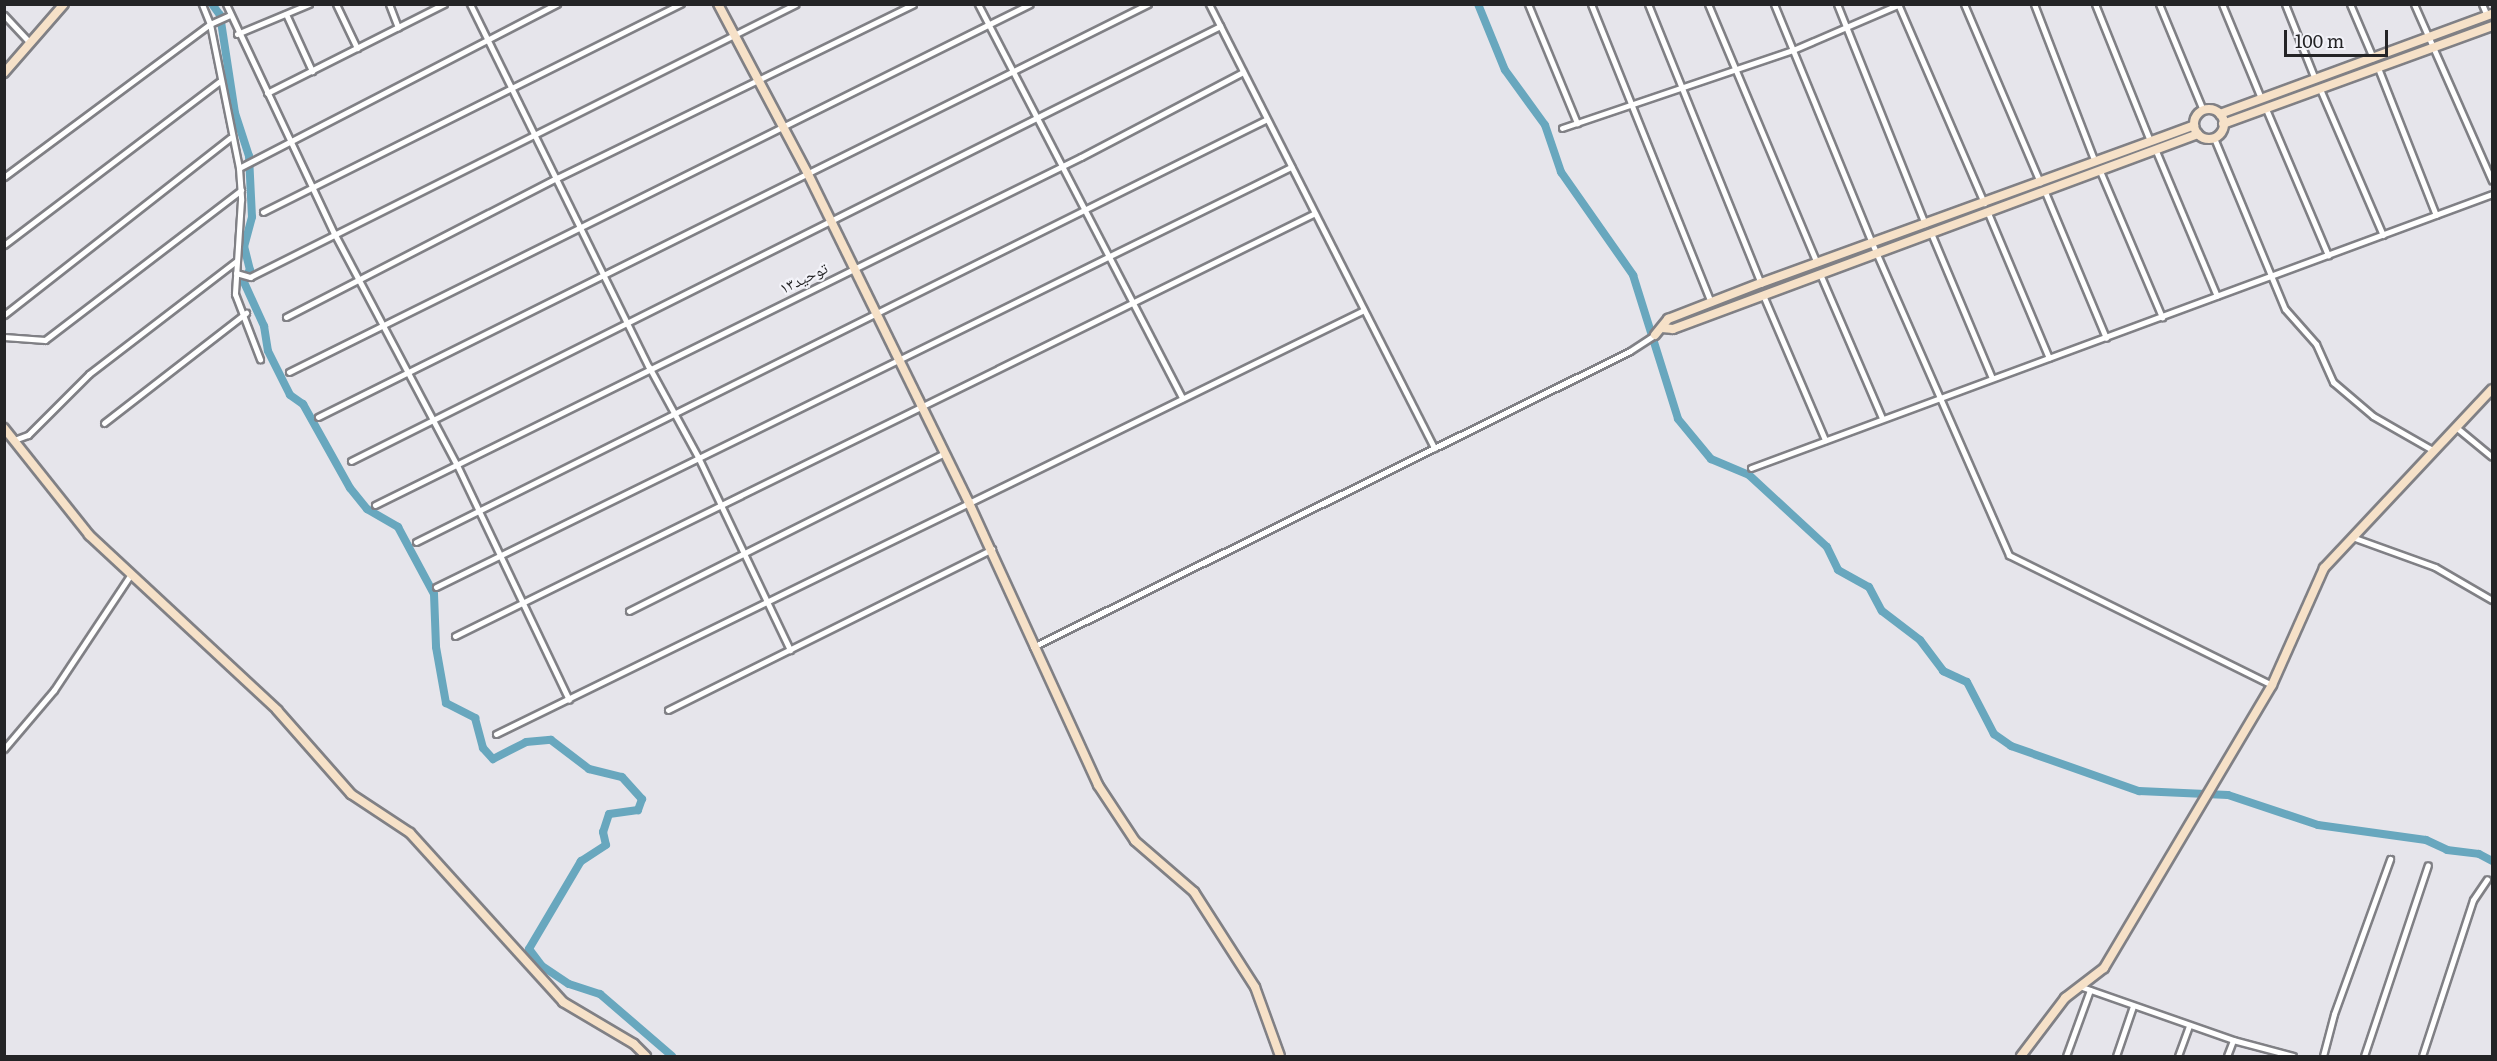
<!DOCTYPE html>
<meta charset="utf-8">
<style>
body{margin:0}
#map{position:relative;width:2497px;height:1061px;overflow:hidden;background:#e6e5eb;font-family:Literata,"Noto Naskh Arabic",serif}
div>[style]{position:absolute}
.canal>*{height:8px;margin:-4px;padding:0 4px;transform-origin:4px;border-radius:4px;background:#68a7be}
.roads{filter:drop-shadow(2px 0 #808085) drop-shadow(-2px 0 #808085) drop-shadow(0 2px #808085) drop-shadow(0 -2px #808085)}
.street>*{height:5px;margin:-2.5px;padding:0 2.5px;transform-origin:2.5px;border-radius:2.5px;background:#fff}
.secondary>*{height:8px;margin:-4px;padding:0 4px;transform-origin:4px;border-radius:4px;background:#f6e1c8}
.secondary>.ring{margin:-4px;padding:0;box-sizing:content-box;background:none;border:8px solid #f6e1c8;border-radius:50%}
span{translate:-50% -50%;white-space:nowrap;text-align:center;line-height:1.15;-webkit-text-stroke:4.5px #f3f3f9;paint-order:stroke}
.street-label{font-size:16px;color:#242426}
.frame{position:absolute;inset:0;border:6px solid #242426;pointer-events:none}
.scale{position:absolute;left:2284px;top:30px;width:104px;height:27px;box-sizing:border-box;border:3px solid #242426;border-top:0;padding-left:8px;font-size:18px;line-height:21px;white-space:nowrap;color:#242426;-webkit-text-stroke:4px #f3f3f9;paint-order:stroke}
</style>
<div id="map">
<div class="canal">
<i style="left:212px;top:4px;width:14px;rotate:54deg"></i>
<i style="left:220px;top:15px;width:99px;rotate:81.3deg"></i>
<i style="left:235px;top:113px;width:45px;rotate:72deg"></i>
<i style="left:249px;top:156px;width:61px;rotate:87.2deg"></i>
<i style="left:252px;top:217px;width:30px;rotate:105deg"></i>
<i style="left:244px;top:246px;width:25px;rotate:76deg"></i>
<i style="left:250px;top:270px;width:12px;rotate:125deg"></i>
<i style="left:243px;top:280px;width:51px;rotate:65.5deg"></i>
<i style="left:264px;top:326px;width:25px;rotate:81deg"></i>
<i style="left:268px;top:351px;width:49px;rotate:63.4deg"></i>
<i style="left:290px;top:395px;width:16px;rotate:35deg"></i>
<i style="left:303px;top:404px;width:96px;rotate:60.8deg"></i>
<i style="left:350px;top:488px;width:27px;rotate:51deg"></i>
<i style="left:367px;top:509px;width:36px;rotate:30deg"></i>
<i style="left:398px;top:527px;width:76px;rotate:61.8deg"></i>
<i style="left:434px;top:594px;width:53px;rotate:87.8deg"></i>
<i style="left:436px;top:647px;width:57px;rotate:79.9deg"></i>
<i style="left:446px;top:703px;width:33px;rotate:27deg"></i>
<i style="left:475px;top:718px;width:31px;rotate:75deg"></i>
<i style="left:483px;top:748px;width:15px;rotate:48deg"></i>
<i style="left:493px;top:759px;width:37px;rotate:-27deg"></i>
<i style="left:526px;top:742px;width:25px;rotate:-5deg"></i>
<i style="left:551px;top:740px;width:48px;rotate:37.3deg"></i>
<i style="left:589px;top:769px;width:34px;rotate:14deg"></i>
<i style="left:622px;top:777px;width:30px;rotate:48deg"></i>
<i style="left:642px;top:799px;width:12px;rotate:110deg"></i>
<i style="left:638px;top:810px;width:29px;rotate:172deg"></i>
<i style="left:609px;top:814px;width:19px;rotate:108deg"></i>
<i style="left:603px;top:832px;width:13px;rotate:77deg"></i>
<i style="left:606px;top:845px;width:30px;rotate:147deg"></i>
<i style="left:581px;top:861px;width:102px;rotate:120.6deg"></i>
<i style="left:529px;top:949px;width:21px;rotate:53deg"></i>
<i style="left:542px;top:966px;width:32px;rotate:34deg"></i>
<i style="left:569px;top:984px;width:33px;rotate:18deg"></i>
<i style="left:600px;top:994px;width:95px;rotate:40.7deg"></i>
<i style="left:1478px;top:4px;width:71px;rotate:67.8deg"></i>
<i style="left:1505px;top:70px;width:68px;rotate:54deg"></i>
<i style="left:1545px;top:125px;width:50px;rotate:71.2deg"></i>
<i style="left:1561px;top:172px;width:126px;rotate:55deg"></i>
<i style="left:1633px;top:275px;width:151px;rotate:72.6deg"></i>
<i style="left:1678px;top:419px;width:52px;rotate:50.5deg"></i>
<i style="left:1711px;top:459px;width:41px;rotate:22.8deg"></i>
<i style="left:1749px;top:475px;width:106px;rotate:42.7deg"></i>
<i style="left:1827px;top:547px;width:25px;rotate:64deg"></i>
<i style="left:1838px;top:570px;width:35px;rotate:29deg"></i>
<i style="left:1869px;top:587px;width:27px;rotate:62deg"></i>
<i style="left:1882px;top:611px;width:48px;rotate:37.3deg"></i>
<i style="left:1920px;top:640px;width:39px;rotate:53deg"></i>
<i style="left:1943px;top:671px;width:26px;rotate:25deg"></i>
<i style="left:1967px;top:682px;width:59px;rotate:62.6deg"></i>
<i style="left:1994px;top:734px;width:21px;rotate:35deg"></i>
<i style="left:2011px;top:746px;width:136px;rotate:19.4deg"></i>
<i style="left:2139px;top:791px;width:89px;rotate:2.6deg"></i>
<i style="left:2228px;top:795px;width:95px;rotate:18.4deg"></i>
<i style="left:2318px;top:825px;width:109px;rotate:7.9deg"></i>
<i style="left:2426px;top:840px;width:23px;rotate:25deg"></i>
<i style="left:2447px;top:850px;width:32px;rotate:7deg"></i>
<i style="left:2479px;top:854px;width:15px;rotate:28deg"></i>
</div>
<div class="roads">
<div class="street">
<i style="left:226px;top:4px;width:253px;rotate:64.8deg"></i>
<i style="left:334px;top:233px;width:263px;rotate:62.1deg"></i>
<i style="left:457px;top:465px;width:260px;rotate:64.5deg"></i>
<i style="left:336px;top:4px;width:49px;rotate:64.5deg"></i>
<i style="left:389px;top:4px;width:25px;rotate:69deg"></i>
<i style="left:470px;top:4px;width:405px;rotate:63.8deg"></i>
<i style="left:649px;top:367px;width:102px;rotate:61.4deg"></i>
<i style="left:698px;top:457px;width:214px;rotate:64.5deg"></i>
<i style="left:978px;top:4px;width:444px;rotate:62.6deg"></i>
<i style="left:1209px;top:4px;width:498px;rotate:63.1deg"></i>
<i style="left:1528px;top:4px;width:129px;rotate:67.6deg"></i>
<i style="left:1591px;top:4px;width:322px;rotate:68.1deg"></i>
<i style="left:1648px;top:4px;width:301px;rotate:68deg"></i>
<i style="left:1708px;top:4px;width:281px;rotate:67.2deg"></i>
<i style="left:1774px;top:4px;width:258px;rotate:67.7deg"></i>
<i style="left:1872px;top:243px;width:341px;rotate:66.3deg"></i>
<i style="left:2009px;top:555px;width:293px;rotate:26.3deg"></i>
<i style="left:1837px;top:4px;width:237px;rotate:68.2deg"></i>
<i style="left:1898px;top:4px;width:217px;rotate:66.6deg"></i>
<i style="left:1964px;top:4px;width:194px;rotate:66.9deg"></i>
<i style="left:2034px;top:4px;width:169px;rotate:68.9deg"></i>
<i style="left:2095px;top:4px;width:148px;rotate:68.1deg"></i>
<i style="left:2159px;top:4px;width:115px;rotate:67.5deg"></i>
<i style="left:2222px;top:4px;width:102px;rotate:67.5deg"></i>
<i style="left:2285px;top:4px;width:81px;rotate:68.2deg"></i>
<i style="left:2350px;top:4px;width:59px;rotate:66.9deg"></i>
<i style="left:2414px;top:4px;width:193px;rotate:66.2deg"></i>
<i style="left:2482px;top:4px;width:13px;rotate:67deg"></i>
<i style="left:286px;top:14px;width:63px;rotate:65.5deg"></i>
<i style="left:4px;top:15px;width:38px;rotate:47deg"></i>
<i style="left:230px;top:15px;width:22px;rotate:156deg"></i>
<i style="left:210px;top:24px;width:147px;rotate:78.6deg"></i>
<i style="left:239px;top:168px;width:32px;rotate:86deg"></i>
<i style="left:241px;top:200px;width:94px;rotate:93.7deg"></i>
<i style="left:235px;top:294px;width:70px;rotate:69deg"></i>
<i style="left:237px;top:34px;width:78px;rotate:-22.6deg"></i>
<i style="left:2378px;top:68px;width:158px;rotate:68.5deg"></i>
<i style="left:2320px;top:89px;width:159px;rotate:66.7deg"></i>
<i style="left:267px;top:93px;width:198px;rotate:-26.7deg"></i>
<i style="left:2266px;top:109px;width:159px;rotate:67deg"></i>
<i style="left:1562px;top:128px;width:244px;rotate:-18.7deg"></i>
<i style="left:1793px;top:50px;width:116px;rotate:-23.3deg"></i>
<i style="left:2214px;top:138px;width:185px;rotate:67.5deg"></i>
<i style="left:2285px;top:309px;width:47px;rotate:48.5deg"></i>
<i style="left:2316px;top:344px;width:42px;rotate:65.9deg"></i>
<i style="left:2333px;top:382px;width:52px;rotate:40.4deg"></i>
<i style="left:2373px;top:416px;width:70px;rotate:29.8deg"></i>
<i style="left:2156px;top:151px;width:157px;rotate:67.2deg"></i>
<i style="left:239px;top:168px;width:358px;rotate:-27.3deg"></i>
<i style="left:2100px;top:171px;width:159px;rotate:67deg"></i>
<i style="left:4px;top:177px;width:257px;rotate:-36.6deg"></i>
<i style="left:210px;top:24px;width:22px;rotate:-112deg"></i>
<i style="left:2045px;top:192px;width:158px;rotate:67.3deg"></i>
<i style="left:263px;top:212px;width:467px;rotate:-26.5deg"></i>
<i style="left:1988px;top:213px;width:157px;rotate:67.2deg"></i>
<i style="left:1931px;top:233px;width:157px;rotate:67.2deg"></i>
<i style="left:4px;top:245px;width:270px;rotate:-37.2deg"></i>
<i style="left:236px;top:273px;width:15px;rotate:16deg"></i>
<i style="left:250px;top:277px;width:610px;rotate:-26.57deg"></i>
<i style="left:1820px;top:274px;width:157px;rotate:66.7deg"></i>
<i style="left:1763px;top:295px;width:158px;rotate:66.8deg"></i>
<i style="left:4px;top:315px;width:287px;rotate:-38.1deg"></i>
<i style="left:286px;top:317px;width:305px;rotate:-27.2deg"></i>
<i style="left:557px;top:178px;width:396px;rotate:-26deg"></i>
<i style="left:4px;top:337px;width:41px;rotate:4.2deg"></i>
<i style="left:45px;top:340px;width:247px;rotate:-37.4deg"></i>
<i style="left:289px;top:372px;width:827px;rotate:-26.41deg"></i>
<i style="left:318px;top:417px;width:927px;rotate:-26.45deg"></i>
<i style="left:104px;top:423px;width:180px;rotate:-37.8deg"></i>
<i style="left:2457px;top:428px;width:45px;rotate:39.6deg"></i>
<i style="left:14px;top:440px;width:15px;rotate:-20deg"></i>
<i style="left:28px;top:435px;width:86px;rotate:-45deg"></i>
<i style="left:89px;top:374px;width:185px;rotate:-37.5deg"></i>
<i style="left:351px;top:461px;width:972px;rotate:-26.59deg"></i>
<i style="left:1751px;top:468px;width:790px;rotate:-20.29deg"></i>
<i style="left:375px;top:505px;width:787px;rotate:-26.24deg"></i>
<i style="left:1081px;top:157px;width:183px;rotate:-27.7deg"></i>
<i style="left:2352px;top:537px;width:88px;rotate:19.9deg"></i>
<i style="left:2435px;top:567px;width:66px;rotate:30.1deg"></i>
<i style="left:416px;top:542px;width:950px;rotate:-26.43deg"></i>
<i style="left:436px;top:587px;width:953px;rotate:-26.16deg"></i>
<i style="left:629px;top:611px;width:353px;rotate:-26.6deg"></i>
<i style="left:455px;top:636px;width:958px;rotate:-26.19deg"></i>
<i style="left:1033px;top:647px;width:666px;rotate:-26.37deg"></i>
<i style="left:1630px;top:351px;width:30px;rotate:-33deg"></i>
<i style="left:668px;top:710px;width:362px;rotate:-26.4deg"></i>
<i style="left:496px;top:734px;width:966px;rotate:-26.03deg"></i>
<i style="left:4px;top:749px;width:77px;rotate:-49.7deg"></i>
<i style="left:54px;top:690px;width:139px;rotate:-56.4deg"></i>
<i style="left:2082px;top:987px;width:160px;rotate:19.3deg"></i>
<i style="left:2233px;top:1040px;width:62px;rotate:14.9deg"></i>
<i style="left:2066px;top:1056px;width:70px;rotate:-70deg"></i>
<i style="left:2116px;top:1056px;width:53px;rotate:-71.2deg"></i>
<i style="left:2178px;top:1056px;width:33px;rotate:-70deg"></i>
<i style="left:2227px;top:1056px;width:17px;rotate:-69deg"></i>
<i style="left:2323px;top:1056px;width:43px;rotate:-75.3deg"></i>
<i style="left:2334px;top:1014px;width:165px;rotate:-70.1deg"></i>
<i style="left:2364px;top:1056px;width:201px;rotate:-71.5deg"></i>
<i style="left:2422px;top:1056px;width:164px;rotate:-71.9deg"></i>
<i style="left:2473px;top:900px;width:25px;rotate:-56deg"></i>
</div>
<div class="secondary">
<i style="left:718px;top:4px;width:192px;rotate:62.1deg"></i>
<i style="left:808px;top:174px;width:366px;rotate:63.9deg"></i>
<i style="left:969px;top:503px;width:310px;rotate:65.4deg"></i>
<i style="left:1098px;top:785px;width:67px;rotate:56.5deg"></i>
<i style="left:1135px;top:841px;width:78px;rotate:40.8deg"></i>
<i style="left:1194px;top:892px;width:113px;rotate:57.3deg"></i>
<i style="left:1255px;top:987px;width:73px;rotate:70.1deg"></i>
<i style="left:4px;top:73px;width:91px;rotate:-49deg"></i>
<i class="ring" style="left:2194px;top:109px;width:22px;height:22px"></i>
<i style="left:2220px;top:114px;width:290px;rotate:-20.2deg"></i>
<i style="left:2223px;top:124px;width:286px;rotate:-20deg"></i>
<i style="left:1662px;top:328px;width:11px;rotate:5deg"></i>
<i style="left:1673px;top:329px;width:560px;rotate:-20.38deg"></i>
<i style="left:1655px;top:335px;width:21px;rotate:-51deg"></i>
<i style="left:1668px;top:319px;width:100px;rotate:-21.2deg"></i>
<i style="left:1761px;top:283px;width:461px;rotate:-20deg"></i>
<i style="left:4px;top:428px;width:137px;rotate:51.5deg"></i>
<i style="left:89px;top:535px;width:257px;rotate:42.9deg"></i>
<i style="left:277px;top:710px;width:112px;rotate:48.6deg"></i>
<i style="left:351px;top:794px;width:71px;rotate:33.5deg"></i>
<i style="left:410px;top:833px;width:228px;rotate:47.8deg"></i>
<i style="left:563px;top:1002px;width:82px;rotate:30.6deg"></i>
<i style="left:634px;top:1044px;width:17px;rotate:45deg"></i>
<i style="left:2021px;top:1056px;width:73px;rotate:-52.8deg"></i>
<i style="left:2065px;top:998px;width:49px;rotate:-37.6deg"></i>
<i style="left:2104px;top:968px;width:329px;rotate:-59.3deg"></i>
<i style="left:2272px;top:685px;width:128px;rotate:-66deg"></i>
<i style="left:2324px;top:568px;width:245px;rotate:-46.8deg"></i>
</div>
</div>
<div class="street-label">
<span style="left:803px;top:277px;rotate:-26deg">توحید۱۳</span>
</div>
<div class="frame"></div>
<div class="scale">100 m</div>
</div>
